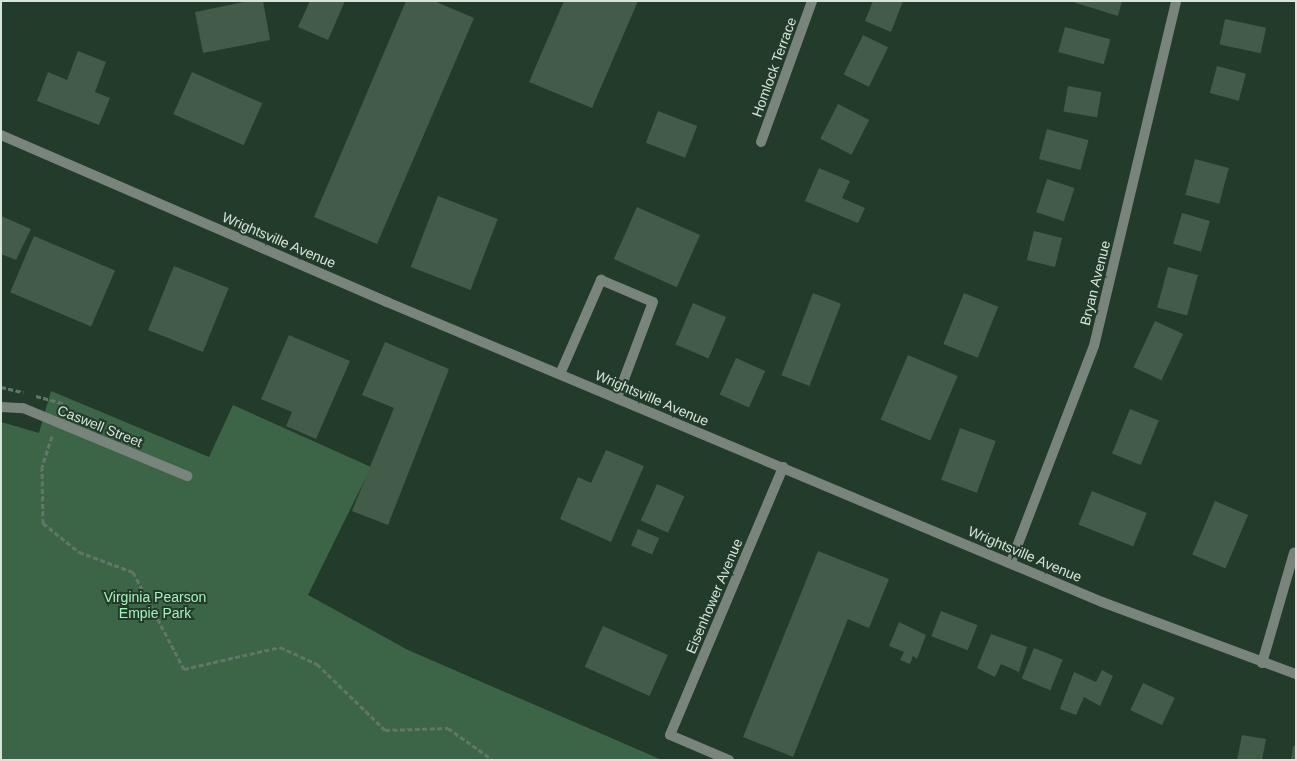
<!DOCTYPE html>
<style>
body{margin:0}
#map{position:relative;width:1297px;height:761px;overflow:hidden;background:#233b2a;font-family:Arial,sans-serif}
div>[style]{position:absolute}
.green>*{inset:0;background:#3c6548}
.building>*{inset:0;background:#435b49;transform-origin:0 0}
.path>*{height:3px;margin-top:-1.5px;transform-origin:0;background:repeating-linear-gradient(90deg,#627667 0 5px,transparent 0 7.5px)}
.service>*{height:10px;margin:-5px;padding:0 5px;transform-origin:5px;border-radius:5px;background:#79857c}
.minor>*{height:10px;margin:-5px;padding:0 5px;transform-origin:5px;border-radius:5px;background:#79857c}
.tertiary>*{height:10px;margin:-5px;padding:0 5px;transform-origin:5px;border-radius:5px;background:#79857c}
span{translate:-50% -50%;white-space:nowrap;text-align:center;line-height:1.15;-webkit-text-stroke:4px #233b2a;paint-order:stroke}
.street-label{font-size:14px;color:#d6e4d9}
.park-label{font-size:14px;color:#a6f2bb}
.frame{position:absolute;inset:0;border:2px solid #d6e4d9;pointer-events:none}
</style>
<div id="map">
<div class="green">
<i style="clip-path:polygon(51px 391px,209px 457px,233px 405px,371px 467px,308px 595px,408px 650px,662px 760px,1px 760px,1px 422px,39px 433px)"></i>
</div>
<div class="building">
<i style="clip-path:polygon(249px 1px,263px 1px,270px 40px,203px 53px,195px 12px)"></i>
<i style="clip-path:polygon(310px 1px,345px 1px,328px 40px,298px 27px)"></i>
<i style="clip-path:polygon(406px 1px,434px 1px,474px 18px,377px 244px,314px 217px)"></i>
<i style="clip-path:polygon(564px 1px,638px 1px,592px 108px,529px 82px)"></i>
<i style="clip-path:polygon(873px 1px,903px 1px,891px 32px,865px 21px)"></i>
<i style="clip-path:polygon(1070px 1px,1122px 1px,1118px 16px)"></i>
<i style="left:1225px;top:19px;width:42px;height:26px;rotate:12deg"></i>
<i style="left:1065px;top:27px;width:47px;height:26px;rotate:15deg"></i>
<i style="left:863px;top:35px;width:28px;height:44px;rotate:26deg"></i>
<i style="clip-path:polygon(78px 51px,106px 62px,95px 92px,110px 98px,99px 125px,37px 101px,48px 72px,67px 80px)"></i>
<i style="left:1217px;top:66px;width:30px;height:28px;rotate:15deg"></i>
<i style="left:192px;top:72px;width:77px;height:46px;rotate:24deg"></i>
<i style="left:1068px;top:86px;width:34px;height:26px;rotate:10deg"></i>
<i style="left:838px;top:104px;width:35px;height:39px;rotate:27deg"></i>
<i style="left:658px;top:111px;width:42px;height:34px;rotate:21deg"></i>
<i style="left:1047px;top:129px;width:43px;height:31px;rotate:15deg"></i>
<i style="left:1195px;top:159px;width:35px;height:37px;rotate:15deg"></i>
<i style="clip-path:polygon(819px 168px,850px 181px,842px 198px,865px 208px,858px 223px,805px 201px)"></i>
<i style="left:1047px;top:179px;width:29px;height:35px;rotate:18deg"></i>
<i style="left:438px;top:196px;width:64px;height:76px;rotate:21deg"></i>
<i style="left:637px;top:207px;width:69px;height:57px;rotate:24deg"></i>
<i style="left:1182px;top:213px;width:29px;height:32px;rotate:16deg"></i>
<i style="clip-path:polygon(1px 216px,31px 229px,16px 260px,1px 254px)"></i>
<i style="left:1034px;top:231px;width:29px;height:30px;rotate:14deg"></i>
<i style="left:34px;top:236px;width:88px;height:61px;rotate:23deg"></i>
<i style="left:174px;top:266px;width:59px;height:69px;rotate:22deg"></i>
<i style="left:1168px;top:267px;width:31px;height:42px;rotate:15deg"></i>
<i style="left:813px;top:293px;width:30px;height:88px;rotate:21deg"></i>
<i style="left:964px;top:293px;width:37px;height:55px;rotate:22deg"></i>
<i style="left:693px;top:303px;width:36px;height:45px;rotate:23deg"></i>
<i style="left:1155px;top:321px;width:31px;height:51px;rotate:25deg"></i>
<i style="clip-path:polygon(289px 335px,350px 361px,316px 439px,286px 426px,292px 412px,261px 399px)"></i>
<i style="clip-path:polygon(385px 342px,449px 369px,388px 525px,352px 511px,394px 408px,362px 395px)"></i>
<i style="left:908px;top:355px;width:54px;height:70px;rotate:23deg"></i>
<i style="left:736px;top:358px;width:32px;height:40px;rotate:24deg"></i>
<i style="left:1130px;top:409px;width:31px;height:48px;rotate:22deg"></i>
<i style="left:960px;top:428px;width:38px;height:55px;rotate:20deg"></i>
<i style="clip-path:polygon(606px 450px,644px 466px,611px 542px,560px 519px,578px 477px,591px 483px)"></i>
<i style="left:657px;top:484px;width:30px;height:40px;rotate:24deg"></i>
<i style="left:1092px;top:491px;width:59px;height:36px;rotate:22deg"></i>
<i style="left:1215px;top:501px;width:36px;height:58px;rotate:23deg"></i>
<i style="left:638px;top:529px;width:23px;height:18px;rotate:23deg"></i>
<i style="clip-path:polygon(818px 551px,889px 579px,869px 628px,848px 619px,793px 757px,743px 737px)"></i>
<i style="left:941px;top:611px;width:39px;height:27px;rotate:21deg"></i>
<i style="clip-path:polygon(899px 622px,926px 635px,917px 659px,913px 656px,910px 664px,900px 660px,904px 652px,889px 646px)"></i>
<i style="left:603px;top:626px;width:71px;height:45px;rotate:24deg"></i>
<i style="clip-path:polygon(991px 634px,1027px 647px,1019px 672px,1001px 664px,995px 677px,977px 668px)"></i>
<i style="left:1034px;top:648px;width:31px;height:33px;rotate:22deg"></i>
<i style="clip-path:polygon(1102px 670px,1113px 676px,1100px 706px,1084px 697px,1076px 715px,1060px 709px,1074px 672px,1096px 682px)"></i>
<i style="left:1143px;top:683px;width:35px;height:30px;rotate:25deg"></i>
<i style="clip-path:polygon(1242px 735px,1266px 739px,1262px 760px,1237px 760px)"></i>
<i style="clip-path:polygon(1293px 746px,1296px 746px,1296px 760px,1291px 760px)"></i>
</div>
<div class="path">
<i style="left:1px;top:387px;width:23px;rotate:13deg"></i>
<i style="left:36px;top:396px;width:28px;rotate:15deg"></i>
<i style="left:63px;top:403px;width:5px;rotate:112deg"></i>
<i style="left:52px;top:436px;width:32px;rotate:108deg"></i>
<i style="left:42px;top:466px;width:57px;rotate:89deg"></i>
<i style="left:43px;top:523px;width:46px;rotate:38.9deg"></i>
<i style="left:79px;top:552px;width:58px;rotate:20.3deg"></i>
<i style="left:133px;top:572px;width:110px;rotate:62.3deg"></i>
<i style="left:184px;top:669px;width:98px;rotate:-12.9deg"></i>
<i style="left:280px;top:647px;width:41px;rotate:24.7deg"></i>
<i style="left:317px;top:664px;width:95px;rotate:44.1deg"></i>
<i style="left:385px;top:730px;width:63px;rotate:-1.8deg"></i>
<i style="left:448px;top:728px;width:55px;rotate:35.4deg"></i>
</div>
<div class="service">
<i style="left:560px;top:374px;width:103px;rotate:-66.4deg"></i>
<i style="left:601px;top:280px;width:56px;rotate:22.9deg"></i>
<i style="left:653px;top:302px;width:103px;rotate:110.6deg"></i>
<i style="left:1262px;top:663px;width:115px;rotate:-73.8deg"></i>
</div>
<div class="minor">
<i style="left:761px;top:142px;width:150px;rotate:-70.1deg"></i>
<i style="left:1px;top:407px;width:22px;rotate:3deg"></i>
<i style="left:23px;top:408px;width:178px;rotate:22.5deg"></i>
<i style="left:1011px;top:562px;width:231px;rotate:-69deg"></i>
<i style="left:1094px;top:346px;width:355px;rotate:-76.6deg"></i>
<i style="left:729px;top:760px;width:64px;rotate:-157deg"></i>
<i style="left:670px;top:735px;width:291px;rotate:-67.1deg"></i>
</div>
<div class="tertiary">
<i style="left:1px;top:135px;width:421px;rotate:23.4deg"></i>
<i style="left:387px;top:302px;width:775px;rotate:22.76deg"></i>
<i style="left:1102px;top:602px;width:207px;rotate:20.4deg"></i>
</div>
<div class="street-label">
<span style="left:774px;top:67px;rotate:-70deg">Homlock Terrace</span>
<span style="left:279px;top:240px;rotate:23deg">Wrightsville Avenue</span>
<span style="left:1095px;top:283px;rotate:-76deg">Bryan Avenue</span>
<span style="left:652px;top:398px;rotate:23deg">Wrightsville Avenue</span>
<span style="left:100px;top:426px;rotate:22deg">Caswell Street</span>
<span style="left:1025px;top:554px;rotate:23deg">Wrightsville Avenue</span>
<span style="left:714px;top:596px;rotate:-67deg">Eisenhower Avenue</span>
</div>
<div class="park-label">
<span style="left:155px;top:605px">Virginia Pearson<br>Empie Park</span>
</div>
<div class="frame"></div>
</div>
